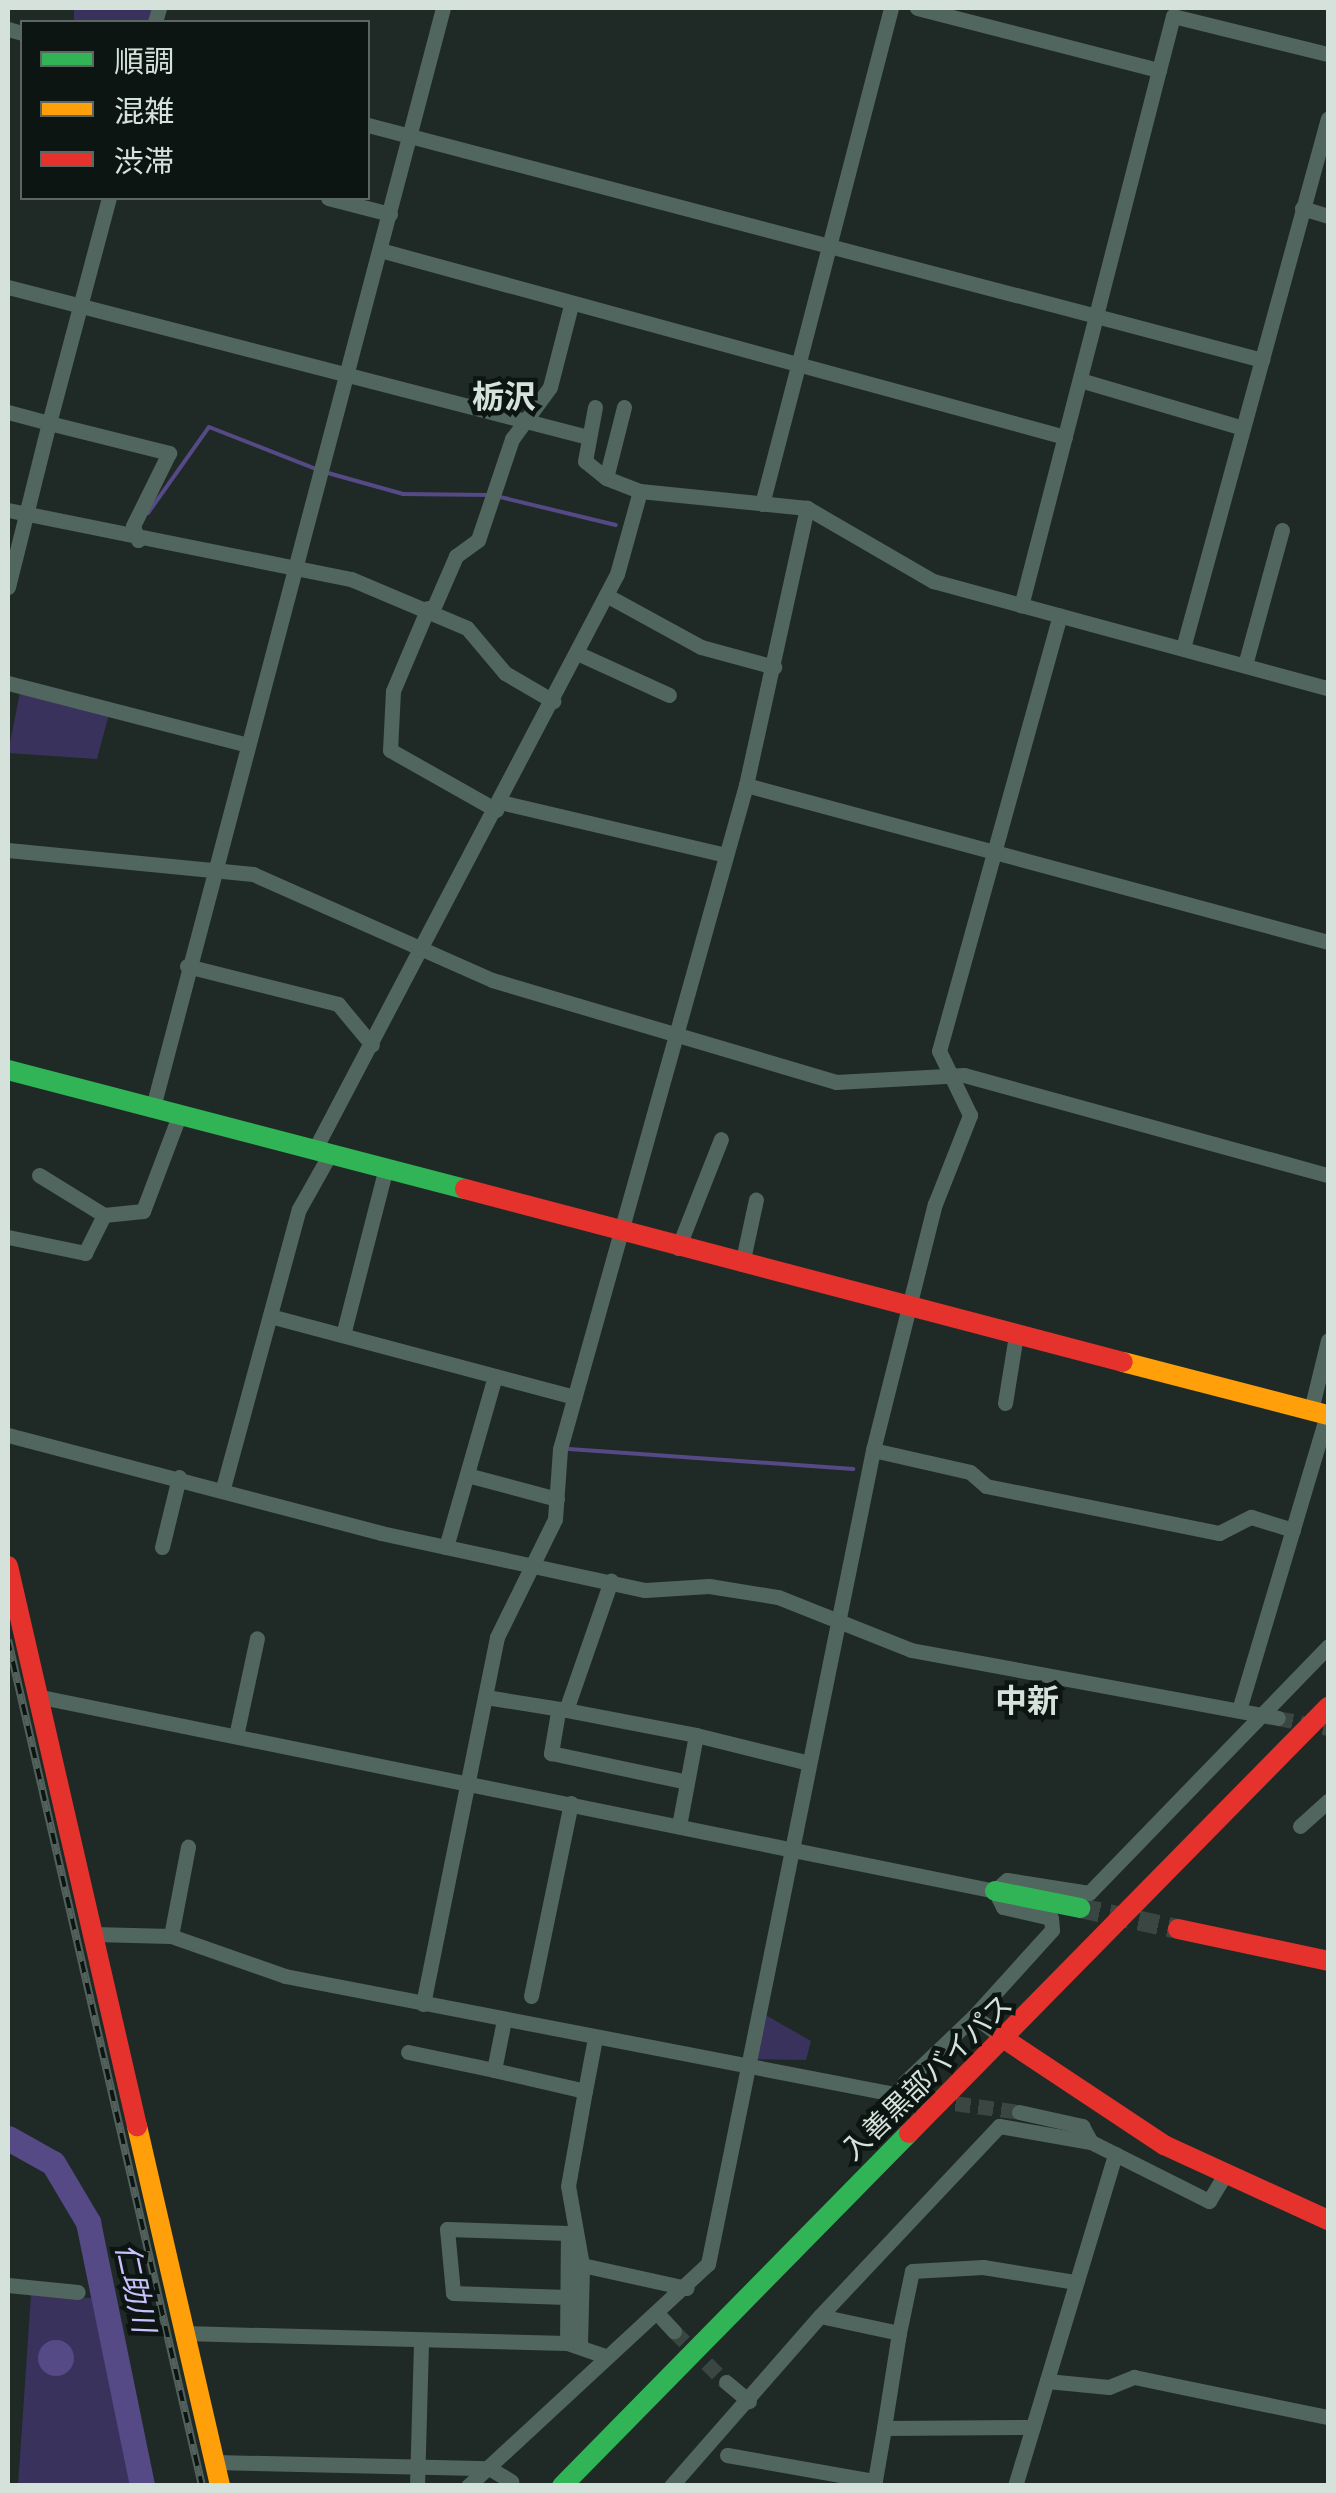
<!DOCTYPE html>
<meta charset="utf-8">
<style>
body{margin:0}
#map{position:relative;width:1336px;height:2493px;overflow:hidden;background:#1f2a26;font-family:"Space Grotesk","Noto Sans JP",sans-serif}
div>[style]{position:absolute}
.green>*{inset:0;background:#39325d;transform-origin:0 0}
.water>*{inset:0;background:#554986}
.round{border-radius:50%}
.stream>*{height:4px;margin:-2px;padding:0 2px;transform-origin:2px;border-radius:2px;background:#554986}
.river>*{height:25px;margin:-12.5px;padding:0 12.5px;transform-origin:12.5px;border-radius:12.5px;background:#554986}
.street-tunnel>*{height:15px;margin-top:-7.5px;transform-origin:0;background:repeating-linear-gradient(90deg,#3a4641 0 15px,transparent 0 23px)}
.secondary-tunnel>*{height:20px;margin-top:-10px;transform-origin:0;background:repeating-linear-gradient(90deg,#3a4641 0 20px,transparent 0 30px)}
.street>*{height:15px;margin:-7.5px;padding:0 7.5px;transform-origin:7.5px;border-radius:7.5px;background:#51665e}
.fast>*{height:20px;margin:-10px;padding:0 10px;transform-origin:10px;border-radius:10px;background:#30b455}
.slow>*{height:20px;margin:-10px;padding:0 10px;transform-origin:10px;border-radius:10px;background:#ff9f0a}
.jam>*{height:20px;margin:-10px;padding:0 10px;transform-origin:10px;border-radius:10px;background:#e5322d}
.rail>*{height:8px;margin-top:-4px;transform-origin:0;background:repeating-linear-gradient(90deg,#0c1511 0 11px,#53615c 0 22px);box-sizing:border-box;border-block:2px solid #53615c}
span{translate:-50% -50%;white-space:nowrap;text-align:center;line-height:1.15;-webkit-text-stroke:9px #0c1511;paint-order:stroke}
.street-label{font-size:28px;color:#d5e2dc}
.water-label{font-size:30px;color:#c9c1fc;font-style:italic}
.quarter-label{font-size:32px;color:#d5e2dc;font-weight:700}
.frame{position:absolute;inset:0;border:10px solid #d5e2dc;pointer-events:none}
.legend{position:absolute;left:20px;top:20px;width:350px;height:180px;box-sizing:border-box;background:#0c1511;border:2px solid #5c6762;margin:0;padding:12px 18px;list-style:none;font-size:30px;color:#d5e2dc}
.legend li{display:flex;align-items:center;gap:20px;height:50px}
.legend b{width:50px;border:2px solid #5c6762}
</style>
<div id="map">
<div class="green">
<i style="left:74px;top:8px;width:79px;height:14px"></i>
<i style="clip-path:polygon(20px 692px,109px 714px,97px 759px,8px 753px)"></i>
<i style="clip-path:polygon(762px 2013px,811px 2041px,806px 2060px,754px 2059px)"></i>
<i style="clip-path:polygon(31px 2295px,92px 2298px,132px 2485px,18px 2486px)"></i>
</div>
<div class="water">
<i class="round" style="left:38px;top:2340px;width:36px;height:36px"></i>
</div>
<div class="stream">
<i style="left:328px;top:473px;width:78px;rotate:15.6deg"></i>
<i style="left:403px;top:494px;width:87px;rotate:0.7deg"></i>
<i style="left:500px;top:497px;width:119px;rotate:13.6deg"></i>
<i style="left:148px;top:513px;width:105px;rotate:-54.7deg"></i>
<i style="left:209px;top:427px;width:118px;rotate:21.4deg"></i>
<i style="left:569px;top:1449px;width:285px;rotate:4deg"></i>
</div>
<div class="river">
<i style="left:8px;top:2138px;width:51px;rotate:29.1deg"></i>
<i style="left:53px;top:2163px;width:69px;rotate:59.3deg"></i>
<i style="left:88px;top:2222px;width:269px;rotate:78.4deg"></i>
</div>
<div class="street-tunnel">
<i style="left:1278px;top:1718px;width:51px;rotate:11.3deg"></i>
<i style="left:910px;top:2097px;width:110px;rotate:7.8deg"></i>
<i style="left:674px;top:2331px;width:73px;rotate:44.4deg"></i>
</div>
<div class="secondary-tunnel">
<i style="left:1080px;top:1908px;width:100px;rotate:12.1deg"></i>
</div>
<div class="street">
<i style="left:917px;top:8px;width:250px;rotate:14.4deg"></i>
<i style="left:1159px;top:70px;width:56px;rotate:-75.5deg"></i>
<i style="left:1173px;top:16px;width:160px;rotate:13.8deg"></i>
<i style="left:155px;top:22px;width:15px;rotate:-74deg"></i>
<i style="left:8px;top:29px;width:15px;rotate:16deg"></i>
<i style="left:1159px;top:70px;width:254px;rotate:104.4deg"></i>
<i style="left:1096px;top:316px;width:172px;rotate:14.8deg"></i>
<i style="left:368px;top:125px;width:753px;rotate:14.7deg"></i>
<i style="left:1096px;top:316px;width:299px;rotate:104.5deg"></i>
<i style="left:328px;top:198px;width:64px;rotate:14.5deg"></i>
<i style="left:1302px;top:208px;width:27px;rotate:17deg"></i>
<i style="left:380px;top:250px;width:710px;rotate:15.27deg"></i>
<i style="left:8px;top:287px;width:599px;rotate:14.5deg"></i>
<i style="left:1080px;top:380px;width:170px;rotate:16.4deg"></i>
<i style="left:595px;top:407px;width:55px;rotate:100.5deg"></i>
<i style="left:585px;top:461px;width:27px;rotate:39deg"></i>
<i style="left:624px;top:407px;width:73px;rotate:104.2deg"></i>
<i style="left:606px;top:478px;width:36px;rotate:21deg"></i>
<i style="left:8px;top:412px;width:42px;rotate:15deg"></i>
<i style="left:49px;top:423px;width:233px;rotate:-75.1deg"></i>
<i style="left:762px;top:504px;width:513px;rotate:-75.42deg"></i>
<i style="left:8px;top:510px;width:350px;rotate:11.4deg"></i>
<i style="left:351px;top:579px;width:126px;rotate:22.9deg"></i>
<i style="left:467px;top:628px;width:59px;rotate:49.8deg"></i>
<i style="left:505px;top:673px;width:56px;rotate:30.3deg"></i>
<i style="left:8px;top:587px;width:169px;rotate:-76deg"></i>
<i style="left:49px;top:423px;width:124px;rotate:14deg"></i>
<i style="left:169px;top:453px;width:81px;rotate:116.3deg"></i>
<i style="left:133px;top:526px;width:15px;rotate:70deg"></i>
<i style="left:606px;top:595px;width:108px;rotate:28.7deg"></i>
<i style="left:701px;top:647px;width:76px;rotate:15.3deg"></i>
<i style="left:428px;top:608px;width:90px;rotate:112.9deg"></i>
<i style="left:393px;top:691px;width:59px;rotate:92.9deg"></i>
<i style="left:390px;top:750px;width:122px;rotate:29.5deg"></i>
<i style="left:433px;top:609px;width:58px;rotate:-66.5deg"></i>
<i style="left:456px;top:556px;width:27px;rotate:-36deg"></i>
<i style="left:478px;top:540px;width:107px;rotate:-71.4deg"></i>
<i style="left:512px;top:439px;width:64px;rotate:-53.8deg"></i>
<i style="left:550px;top:387px;width:85px;rotate:-75.6deg"></i>
<i style="left:1183px;top:648px;width:549px;rotate:-74.7deg"></i>
<i style="left:577px;top:653px;width:101px;rotate:24.5deg"></i>
<i style="left:1245px;top:665px;width:140px;rotate:-74.7deg"></i>
<i style="left:8px;top:683px;width:247px;rotate:14.5deg"></i>
<i style="left:746px;top:785px;width:284px;rotate:-77.6deg"></i>
<i style="left:500px;top:802px;width:232px;rotate:13.2deg"></i>
<i style="left:8px;top:850px;width:246px;rotate:5.6deg"></i>
<i style="left:253px;top:874px;width:261px;rotate:23.9deg"></i>
<i style="left:492px;top:980px;width:359px;rotate:16.5deg"></i>
<i style="left:836px;top:1082px;width:128px;rotate:-3.1deg"></i>
<i style="left:964px;top:1075px;width:377px;rotate:15.4deg"></i>
<i style="left:187px;top:966px;width:156px;rotate:14.1deg"></i>
<i style="left:338px;top:1004px;width:53px;rotate:50.3deg"></i>
<i style="left:153px;top:1107px;width:1137px;rotate:-75.22deg"></i>
<i style="left:316px;top:1147px;width:647px;rotate:-62.29deg"></i>
<i style="left:617px;top:574px;width:86px;rotate:-74.5deg"></i>
<i style="left:640px;top:491px;width:168px;rotate:5.8deg"></i>
<i style="left:807px;top:508px;width:146px;rotate:30.1deg"></i>
<i style="left:933px;top:581px;width:409px;rotate:15.2deg"></i>
<i style="left:39px;top:1175px;width:76px;rotate:31.6deg"></i>
<i style="left:8px;top:1237px;width:79px;rotate:11.7deg"></i>
<i style="left:85px;top:1253px;width:42px;rotate:-63.4deg"></i>
<i style="left:104px;top:1215px;width:39px;rotate:-6deg"></i>
<i style="left:143px;top:1211px;width:105px;rotate:-69.3deg"></i>
<i style="left:678px;top:1248px;width:117px;rotate:-68.5deg"></i>
<i style="left:742px;top:1264px;width:66px;rotate:-77.8deg"></i>
<i style="left:270px;top:1316px;width:315px;rotate:14.9deg"></i>
<i style="left:343px;top:1335px;width:172px;rotate:-75.6deg"></i>
<i style="left:1005px;top:1403px;width:69px;rotate:-80.8deg"></i>
<i style="left:1311px;top:1410px;width:72px;rotate:-76.3deg"></i>
<i style="left:8px;top:1435px;width:386px;rotate:14.7deg"></i>
<i style="left:381px;top:1533px;width:270px;rotate:12.2deg"></i>
<i style="left:645px;top:1590px;width:64px;rotate:-3.6deg"></i>
<i style="left:709px;top:1586px;width:70px;rotate:9.1deg"></i>
<i style="left:778px;top:1597px;width:143px;rotate:21.7deg"></i>
<i style="left:911px;top:1650px;width:373px;rotate:10.5deg"></i>
<i style="left:873px;top:1450px;width:99px;rotate:12.8deg"></i>
<i style="left:970px;top:1472px;width:21px;rotate:41deg"></i>
<i style="left:986px;top:1486px;width:238px;rotate:11.4deg"></i>
<i style="left:1219px;top:1533px;width:36px;rotate:-27deg"></i>
<i style="left:1251px;top:1517px;width:44px;rotate:17.2deg"></i>
<i style="left:467px;top:1475px;width:93px;rotate:14.9deg"></i>
<i style="left:223px;top:1488px;width:289px;rotate:-74.8deg"></i>
<i style="left:299px;top:1209px;width:65px;rotate:-60.7deg"></i>
<i style="left:162px;top:1547px;width:72px;rotate:-76.3deg"></i>
<i style="left:446px;top:1547px;width:178px;rotate:-74deg"></i>
<i style="left:36px;top:1696px;width:979px;rotate:11.49deg"></i>
<i style="left:486px;top:1697px;width:81px;rotate:9.2deg"></i>
<i style="left:566px;top:1710px;width:137px;rotate:-70.8deg"></i>
<i style="left:566px;top:1710px;width:132px;rotate:10.9deg"></i>
<i style="left:696px;top:1735px;width:93px;rotate:100.6deg"></i>
<i style="left:1239px;top:1710px;width:309px;rotate:-73.4deg"></i>
<i style="left:558px;top:1712px;width:42px;rotate:99.7deg"></i>
<i style="left:551px;top:1753px;width:139px;rotate:12deg"></i>
<i style="left:696px;top:1735px;width:116px;rotate:13.9deg"></i>
<i style="left:236px;top:1736px;width:100px;rotate:-77.9deg"></i>
<i style="left:1300px;top:1826px;width:38px;rotate:-42deg"></i>
<i style="left:995px;top:1891px;width:16px;rotate:-43deg"></i>
<i style="left:1007px;top:1880px;width:83px;rotate:9deg"></i>
<i style="left:1089px;top:1893px;width:344px;rotate:-45.9deg"></i>
<i style="left:995px;top:1891px;width:18px;rotate:63deg"></i>
<i style="left:1003px;top:1907px;width:49px;rotate:12.9deg"></i>
<i style="left:1051px;top:1918px;width:12px;rotate:85deg"></i>
<i style="left:1052px;top:1930px;width:116px;rotate:132.2deg"></i>
<i style="left:974px;top:2016px;width:40px;rotate:37deg"></i>
<i style="left:93px;top:1934px;width:78px;rotate:1.5deg"></i>
<i style="left:171px;top:1936px;width:121px;rotate:19.3deg"></i>
<i style="left:285px;top:1976px;width:637px;rotate:10.96deg"></i>
<i style="left:171px;top:1936px;width:91px;rotate:-79.2deg"></i>
<i style="left:531px;top:1996px;width:197px;rotate:-78.3deg"></i>
<i style="left:423px;top:2004px;width:374px;rotate:-78.6deg"></i>
<i style="left:497px;top:1637px;width:131px;rotate:-63.8deg"></i>
<i style="left:555px;top:1519px;width:70px;rotate:-85.9deg"></i>
<i style="left:560px;top:1449px;width:690px;rotate:-74.35deg"></i>
<i style="left:746px;top:785px;width:603px;rotate:15.1deg"></i>
<i style="left:408px;top:2052px;width:88px;rotate:11.8deg"></i>
<i style="left:494px;top:2070px;width:51px;rotate:-78.7deg"></i>
<i style="left:494px;top:2070px;width:93px;rotate:13deg"></i>
<i style="left:585px;top:2091px;width:54px;rotate:-79.3deg"></i>
<i style="left:904px;top:2083px;width:97px;rotate:-43.7deg"></i>
<i style="left:1019px;top:2112px;width:65px;rotate:12.5deg"></i>
<i style="left:1082px;top:2126px;width:18px;rotate:61deg"></i>
<i style="left:582px;top:2265px;width:107px;rotate:12.4deg"></i>
<i style="left:8px;top:2285px;width:70px;rotate:5.7deg"></i>
<i style="left:657px;top:2313px;width:25px;rotate:47deg"></i>
<i style="left:820px;top:2316px;width:261px;rotate:-46.7deg"></i>
<i style="left:999px;top:2126px;width:93px;rotate:9.9deg"></i>
<i style="left:1091px;top:2142px;width:132px;rotate:26.6deg"></i>
<i style="left:1209px;top:2201px;width:29px;rotate:-59deg"></i>
<i style="left:183px;top:2333px;width:384px;rotate:1.5deg"></i>
<i style="left:567px;top:2343px;width:39px;rotate:19deg"></i>
<i style="left:899px;top:2333px;width:63px;rotate:-78.2deg"></i>
<i style="left:912px;top:2271px;width:71px;rotate:-3.2deg"></i>
<i style="left:983px;top:2267px;width:94px;rotate:9.2deg"></i>
<i style="left:567px;top:2343px;width:110px;rotate:-89.5deg"></i>
<i style="left:568px;top:2233px;width:121px;rotate:-178.1deg"></i>
<i style="left:447px;top:2229px;width:64px;rotate:84.6deg"></i>
<i style="left:453px;top:2293px;width:114px;rotate:2deg"></i>
<i style="left:580px;top:2344px;width:79px;rotate:-88.5deg"></i>
<i style="left:582px;top:2265px;width:80px;rotate:-100deg"></i>
<i style="left:568px;top:2186px;width:97px;rotate:-79.9deg"></i>
<i style="left:1047px;top:2381px;width:62px;rotate:5.5deg"></i>
<i style="left:1109px;top:2387px;width:27px;rotate:-22deg"></i>
<i style="left:1134px;top:2377px;width:198px;rotate:11.7deg"></i>
<i style="left:726px;top:2382px;width:30px;rotate:40deg"></i>
<i style="left:727px;top:2455px;width:150px;rotate:10deg"></i>
<i style="left:215px;top:2462px;width:274px;rotate:1.3deg"></i>
<i style="left:489px;top:2468px;width:26px;rotate:31deg"></i>
<i style="left:417px;top:2486px;width:145px;rotate:-88.4deg"></i>
<i style="left:468px;top:2486px;width:327px;rotate:-42.8deg"></i>
<i style="left:708px;top:2264px;width:831px;rotate:-78.54deg"></i>
<i style="left:873px;top:1450px;width:254px;rotate:-75.9deg"></i>
<i style="left:935px;top:1204px;width:96px;rotate:-68.5deg"></i>
<i style="left:970px;top:1115px;width:71px;rotate:-115.8deg"></i>
<i style="left:939px;top:1051px;width:452px;rotate:-74.5deg"></i>
<i style="left:671px;top:2486px;width:226px;rotate:-48.8deg"></i>
<i style="left:820px;top:2316px;width:81px;rotate:12.1deg"></i>
<i style="left:899px;top:2333px;width:96px;rotate:99deg"></i>
<i style="left:884px;top:2428px;width:149px;rotate:-0.4deg"></i>
<i style="left:874px;top:2486px;width:59px;rotate:-80.2deg"></i>
<i style="left:1015px;top:2486px;width:347px;rotate:-73.2deg"></i>
</div>
<div class="fast">
<i style="left:8px;top:1070px;width:472px;rotate:14.6deg"></i>
<i style="left:995px;top:1891px;width:87px;rotate:11.3deg"></i>
<i style="left:562px;top:2486px;width:495px;rotate:-45.5deg"></i>
</div>
<div class="slow">
<i style="left:1123px;top:1362px;width:212px;rotate:14.5deg"></i>
<i style="left:137px;top:2126px;width:369px;rotate:77deg"></i>
</div>
<div class="jam">
<i style="left:465px;top:1189px;width:680px;rotate:14.73deg"></i>
<i style="left:8px;top:1566px;width:575px;rotate:77.03deg"></i>
<i style="left:1178px;top:1929px;width:153px;rotate:12deg"></i>
<i style="left:1006px;top:2040px;width:190px;rotate:33.6deg"></i>
<i style="left:1164px;top:2145px;width:180px;rotate:24.6deg"></i>
<i style="left:909px;top:2133px;width:598px;rotate:-45.47deg"></i>
</div>
<div class="rail">
<i style="left:8px;top:1640px;width:868px;rotate:77.08deg"></i>
</div>
<div class="street-label">
<span style="left:927px;top:2077px;rotate:-44deg">入善黒部バイパス</span>
</div>
<div class="water-label">
<span style="left:135px;top:2288px;rotate:78deg">仁助川</span>
</div>
<div class="quarter-label">
<span style="left:504px;top:397px">栃沢</span>
<span style="left:1027px;top:1701px">中新</span>
</div>
<div class="frame"></div>
<ul class="legend">
<li><b style="height:12px;background:#30b455"></b>順調</li>
<li><b style="height:12px;background:#ff9f0a"></b>混雑</li>
<li><b style="height:12px;background:#e5322d"></b>渋滞</li>
</ul>
</div>
